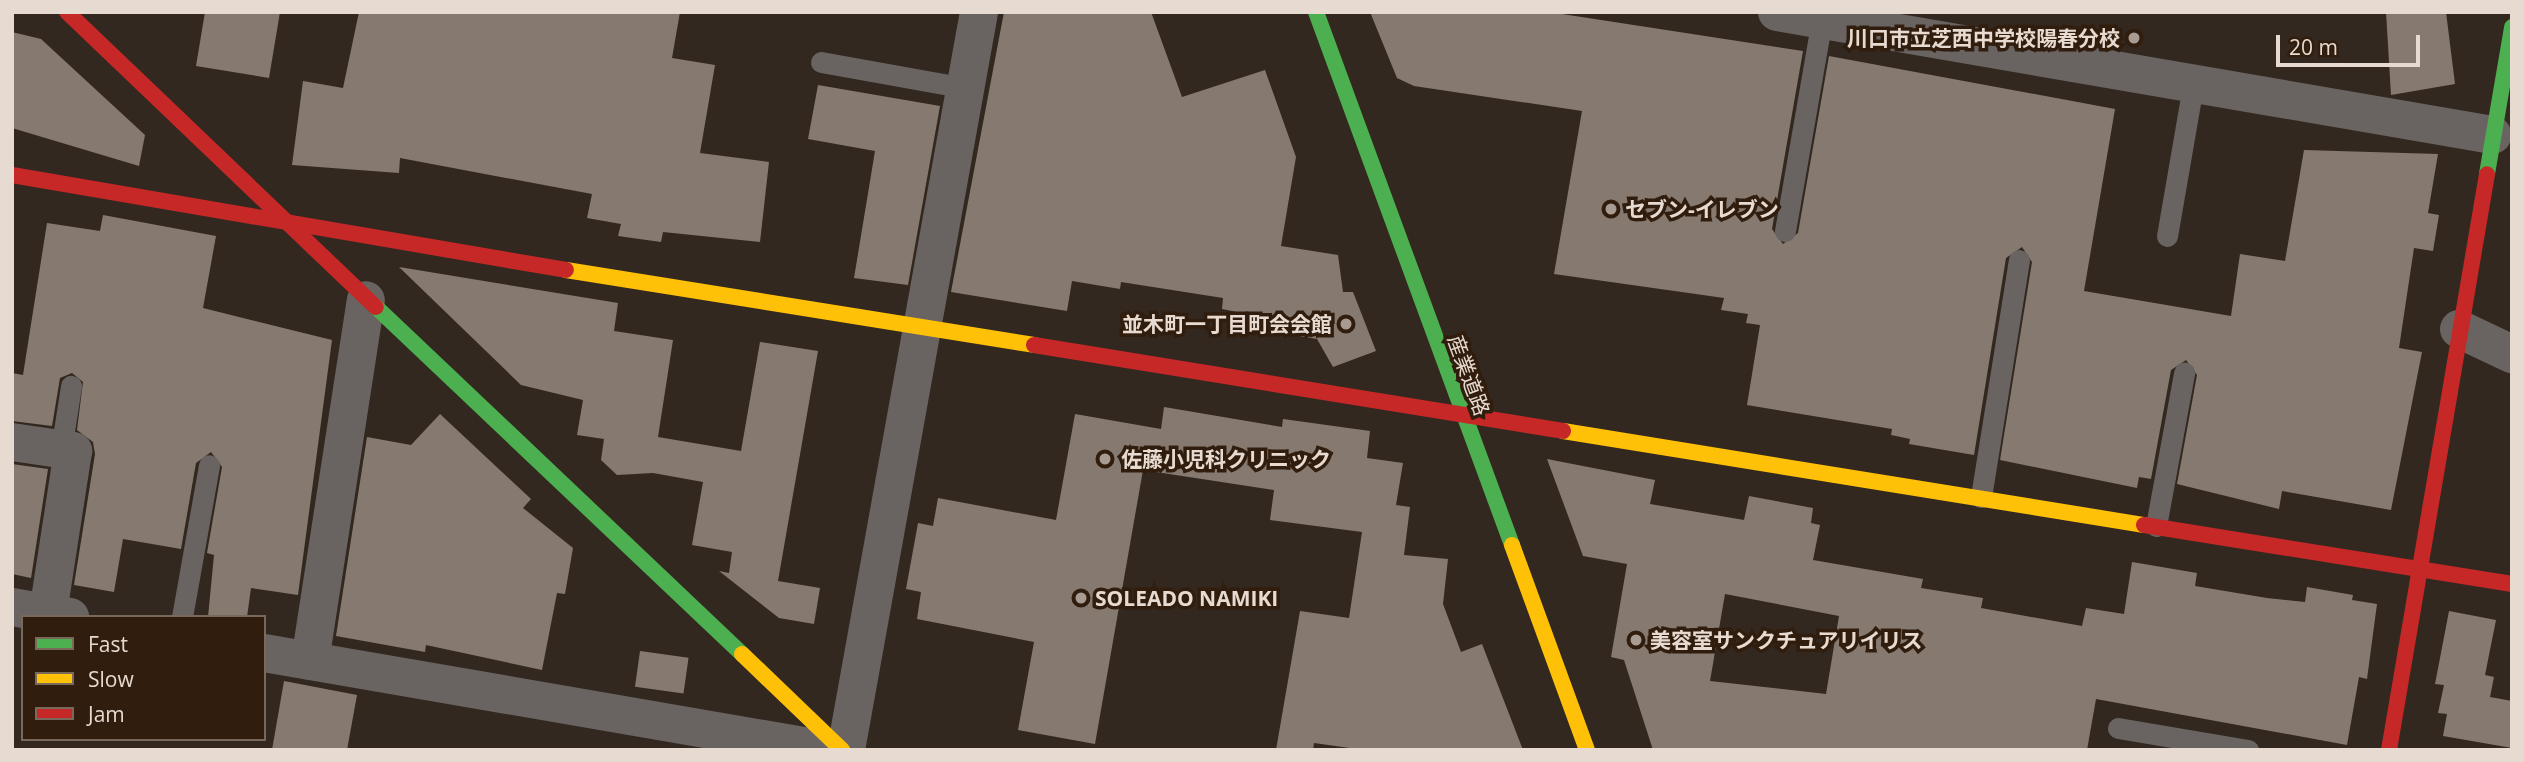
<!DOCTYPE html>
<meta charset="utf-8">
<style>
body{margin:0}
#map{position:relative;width:2524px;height:762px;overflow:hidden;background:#33281f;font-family:"Open Sans","Noto Sans JP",sans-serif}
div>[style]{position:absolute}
.building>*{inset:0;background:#867a70;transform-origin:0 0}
.lane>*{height:21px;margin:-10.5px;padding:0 10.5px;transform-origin:10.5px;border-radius:10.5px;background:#696462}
.street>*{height:38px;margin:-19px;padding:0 19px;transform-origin:19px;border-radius:19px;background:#696462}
.fast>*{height:16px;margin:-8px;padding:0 8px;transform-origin:8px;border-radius:8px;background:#4caf50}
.slow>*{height:16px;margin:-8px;padding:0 8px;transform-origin:8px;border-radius:8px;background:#ffc107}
.jam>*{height:16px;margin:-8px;padding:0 8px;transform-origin:8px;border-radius:8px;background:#c62828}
.dots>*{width:19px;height:19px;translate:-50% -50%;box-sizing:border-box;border:4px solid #301d0d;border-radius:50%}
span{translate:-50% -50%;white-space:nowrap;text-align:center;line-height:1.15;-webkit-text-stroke:7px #301d0d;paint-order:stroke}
.poi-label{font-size:21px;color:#e7dad0;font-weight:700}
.right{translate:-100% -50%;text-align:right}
.left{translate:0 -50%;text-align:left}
.street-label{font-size:21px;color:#e7dad0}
.frame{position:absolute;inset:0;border:14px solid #e7dad0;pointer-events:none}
.legend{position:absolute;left:21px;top:615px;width:245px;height:126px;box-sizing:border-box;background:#301d0d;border:2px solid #79695b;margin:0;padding:9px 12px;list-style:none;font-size:21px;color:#e7dad0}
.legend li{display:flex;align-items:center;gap:14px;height:35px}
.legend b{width:35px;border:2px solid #79695b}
.scale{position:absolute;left:2276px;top:35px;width:144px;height:32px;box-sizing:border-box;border:4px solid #e7dad0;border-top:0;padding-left:9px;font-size:21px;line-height:24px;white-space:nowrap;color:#e7dad0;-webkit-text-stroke:5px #301d0d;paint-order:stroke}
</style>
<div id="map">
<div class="building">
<i style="clip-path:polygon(205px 12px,280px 12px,269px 78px,196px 66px)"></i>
<i style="clip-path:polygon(359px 12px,680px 12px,672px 58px,715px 65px,700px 153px,769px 162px,760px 242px,663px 232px,661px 242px,618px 236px,621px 224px,587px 218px,592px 194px,400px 158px,399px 173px,292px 165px,303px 81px,343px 88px)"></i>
<i style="clip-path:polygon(1004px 12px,1151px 12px,1182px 97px,1265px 70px,1296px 157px,1281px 246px,1338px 255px,1343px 292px,1353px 292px,1376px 351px,1333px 367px,1317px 339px,1275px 332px,1276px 320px,1222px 309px,1223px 298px,1121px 282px,1120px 289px,1072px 281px,1067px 311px,951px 292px)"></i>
<i style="clip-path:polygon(1370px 12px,1549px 12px,1803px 51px,1772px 229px,1783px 244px,1798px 233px,1829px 56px,2115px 109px,2084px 291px,2231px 316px,2240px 254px,2285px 261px,2304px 150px,2438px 154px,2428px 213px,2439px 215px,2433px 251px,2414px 248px,2399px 348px,2422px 352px,2391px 510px,2282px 491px,2279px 509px,2177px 484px,2197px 375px,2186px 360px,2171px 370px,2151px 479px,2139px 477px,2137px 488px,2000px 460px,2032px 262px,2022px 247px,2006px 258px,1974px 455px,1909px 444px,1910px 439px,1891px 435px,1892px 429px,1747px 405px,1760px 325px,1746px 323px,1748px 314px,1721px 310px,1724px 298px,1554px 274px,1582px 111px,1414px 86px,1397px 78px)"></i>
<i style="clip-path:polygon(2386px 12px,2446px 12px,2455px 84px,2391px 95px)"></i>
<i style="clip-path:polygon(12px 32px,41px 39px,145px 135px,139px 166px,12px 128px)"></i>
<i style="clip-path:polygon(818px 85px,940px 106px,908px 285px,854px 278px,875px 151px,808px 139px)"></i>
<i style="clip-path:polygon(103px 215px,216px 236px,203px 308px,332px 340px,298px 595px,251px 588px,247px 617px,208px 617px,214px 555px,207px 553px,222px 467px,211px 452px,196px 463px,181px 549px,123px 539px,114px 592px,74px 585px,95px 454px,93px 442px,77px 430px,83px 382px,72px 373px,60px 378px,52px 426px,12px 421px,12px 373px,23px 375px,47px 223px,100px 231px)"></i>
<i style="clip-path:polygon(399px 267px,618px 303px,614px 331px,673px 340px,658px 437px,741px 451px,760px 342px,818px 351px,778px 581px,820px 588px,814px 624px,779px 618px,719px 571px,729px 573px,732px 552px,692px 545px,703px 482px,653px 473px,617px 475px,601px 460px,604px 439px,577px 435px,583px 400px,521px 385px)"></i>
<i style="clip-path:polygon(1164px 407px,1282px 427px,1283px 419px,1370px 431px,1367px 458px,1403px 463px,1396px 505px,1410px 507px,1404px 555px,1448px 559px,1443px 604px,1461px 652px,1482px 644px,1523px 750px,1364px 750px,1314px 743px,1313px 750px,1276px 750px,1300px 611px,1349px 618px,1362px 532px,1270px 520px,1274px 490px,1143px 470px,1095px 744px,1018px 730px,1034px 642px,917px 619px,921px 592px,906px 589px,918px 523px,933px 526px,938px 498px,1056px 520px,1075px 414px,1161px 429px)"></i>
<i style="clip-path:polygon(440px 414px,531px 499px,523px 508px,573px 548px,565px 594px,557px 593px,542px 670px,426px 645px,425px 652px,336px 636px,367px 437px,411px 445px)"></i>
<i style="clip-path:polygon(evenodd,1547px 459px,1655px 480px,1650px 504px,1744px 520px,1749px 496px,1813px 508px,1811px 523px,1820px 525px,1813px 560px,1923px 579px,1921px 588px,1983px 598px,1981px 608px,2082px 626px,2086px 608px,2124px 614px,2132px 562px,2197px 573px,2195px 586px,2267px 598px,2305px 602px,2307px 587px,2353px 595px,2352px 600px,2377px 604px,2367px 679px,2359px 677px,2347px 745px,2096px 699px,2087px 750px,1653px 750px,1624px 660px,1611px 657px,1627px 564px,1583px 556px,1547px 459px,1725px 594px,1839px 616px,1826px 694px,1710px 681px,1725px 594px)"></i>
<i style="clip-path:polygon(12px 464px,48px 469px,31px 578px,12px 574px)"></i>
<i style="clip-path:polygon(2449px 611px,2496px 620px,2485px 675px,2494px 677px,2490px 697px,2512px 701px,2512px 748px,2443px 736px,2447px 714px,2438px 713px,2444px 685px,2435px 684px)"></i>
<i style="left:640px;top:651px;width:49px;height:36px;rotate:8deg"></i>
<i style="clip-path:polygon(284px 681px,357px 695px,347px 750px,272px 750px)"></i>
</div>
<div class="lane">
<i style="left:821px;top:62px;width:147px;rotate:10.2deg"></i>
<i style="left:1785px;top:231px;width:214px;rotate:-80.1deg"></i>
<i style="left:2167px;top:236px;width:152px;rotate:-80.2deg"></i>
<i style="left:61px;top:450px;width:65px;rotate:-81.1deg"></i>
<i style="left:1981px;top:497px;width:240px;rotate:-80.9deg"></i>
<i style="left:2156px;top:526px;width:156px;rotate:-79.6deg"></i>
<i style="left:182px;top:617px;width:154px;rotate:-79.9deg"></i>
<i style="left:2118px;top:728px;width:132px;rotate:9.6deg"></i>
</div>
<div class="street">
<i style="left:1777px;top:12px;width:726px;rotate:9.76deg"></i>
<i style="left:2459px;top:329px;width:59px;rotate:25.3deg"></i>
<i style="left:12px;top:442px;width:62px;rotate:8.4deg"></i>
<i style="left:73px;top:451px;width:164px;rotate:98.8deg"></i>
<i style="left:12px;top:607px;width:59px;rotate:9.8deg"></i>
<i style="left:264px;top:653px;width:571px;rotate:9.78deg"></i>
<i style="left:310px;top:661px;width:365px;rotate:-81.2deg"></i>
<i style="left:846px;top:750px;width:750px;rotate:-79.78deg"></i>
</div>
<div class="fast">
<i style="left:1316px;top:12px;width:568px;rotate:69.81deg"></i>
<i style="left:2487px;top:174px;width:149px;rotate:-80.3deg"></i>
<i style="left:376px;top:307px;width:504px;rotate:43.47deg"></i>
</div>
<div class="slow">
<i style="left:566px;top:270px;width:474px;rotate:9.1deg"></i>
<i style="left:1563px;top:431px;width:589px;rotate:9.19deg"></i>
<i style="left:1512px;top:545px;width:218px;rotate:69.9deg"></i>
<i style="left:742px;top:654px;width:139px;rotate:43.8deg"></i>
</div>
<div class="jam">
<i style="left:67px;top:12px;width:427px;rotate:43.7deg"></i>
<i style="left:12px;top:175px;width:562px;rotate:9.73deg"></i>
<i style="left:1034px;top:345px;width:536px;rotate:9.23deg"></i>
<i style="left:2144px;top:525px;width:373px;rotate:9.1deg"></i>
<i style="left:2389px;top:750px;width:584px;rotate:-80.34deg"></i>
</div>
<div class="dots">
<i style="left:2134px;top:38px;background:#a89c92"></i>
<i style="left:1611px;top:209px;background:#a89c92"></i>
<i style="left:1346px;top:324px;background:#a89c92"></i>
<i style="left:1105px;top:459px;background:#a89c92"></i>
<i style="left:1081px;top:598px;background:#a89c92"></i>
<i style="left:1636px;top:640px;background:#a89c92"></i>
</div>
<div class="poi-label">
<span class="right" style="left:2120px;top:38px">川口市立芝西中学校陽春分校</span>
<span class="left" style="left:1625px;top:209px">セブン-イレブン</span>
<span class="right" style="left:1332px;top:324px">並木町一丁目町会会館</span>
<span class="left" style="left:1121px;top:459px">佐藤小児科クリニック</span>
<span class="left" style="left:1095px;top:598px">SOLEADO NAMIKI</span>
<span class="left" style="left:1650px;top:640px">美容室サンクチュアリイリス</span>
</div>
<div class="street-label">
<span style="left:1469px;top:375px;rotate:70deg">産業道路</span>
</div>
<div class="frame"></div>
<ul class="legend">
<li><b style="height:9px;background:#4caf50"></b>Fast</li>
<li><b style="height:9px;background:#ffc107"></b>Slow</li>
<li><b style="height:9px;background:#c62828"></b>Jam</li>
</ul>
<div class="scale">20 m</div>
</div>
